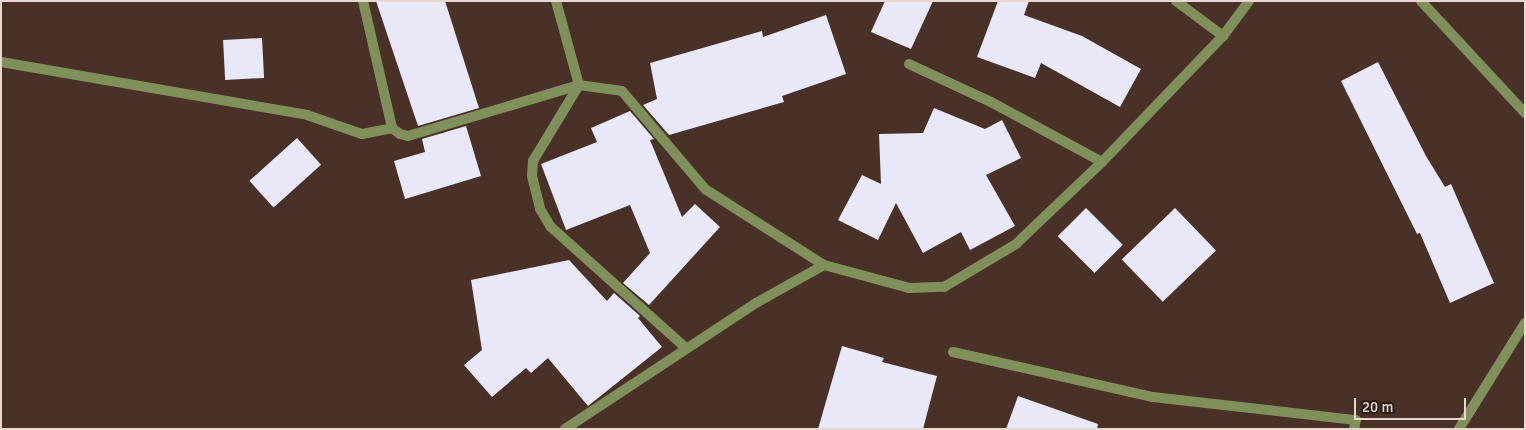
<!DOCTYPE html>
<style>
body{margin:0}
#map{position:relative;width:1526px;height:430px;overflow:hidden;background:#493127;font-family:Signika,sans-serif}
div>[style]{position:absolute}
.building>*{inset:0;background:#e8e8f8;transform-origin:0 0}
.minor>*{height:10px;margin:-5px;padding:0 5px;transform-origin:5px;border-radius:5px;background:#80905a}
span{translate:-50% -50%;white-space:nowrap;text-align:center;line-height:1.15;-webkit-text-stroke:5px #271c17;paint-order:stroke}
.frame{position:absolute;inset:0;border:2px solid #e8d8d2;pointer-events:none}
.scale{position:absolute;left:1354px;top:398px;width:112px;height:22px;box-sizing:border-box;border:2px solid #e8d8d2;border-top:0;padding-left:6px;font-size:15px;line-height:18px;white-space:nowrap;color:#e8d8d2;-webkit-text-stroke:4px #271c17;paint-order:stroke}
</style>
<div id="map">
<div class="building">
<i style="clip-path:polygon(376px 1px,445px 1px,479px 108px,418px 126px)"></i>
<i style="clip-path:polygon(885px 1px,933px 1px,911px 49px,871px 32px)"></i>
<i style="clip-path:polygon(998px 1px,1029px 1px,1024px 15px,1082px 36px,1141px 69px,1120px 107px,1041px 63px,1035px 78px,977px 57px)"></i>
<i style="clip-path:polygon(826px 15px,846px 74px,782px 96px,784px 102px,669px 135px,643px 105px,657px 99px,650px 63px,762px 31px,763px 37px)"></i>
<i style="left:262px;top:38px;width:40px;height:39px;rotate:87deg"></i>
<i style="clip-path:polygon(1378px 62px,1426px 156px,1445px 187px,1451px 184px,1494px 283px,1450px 303px,1420px 233px,1417px 234px,1341px 81px)"></i>
<i style="clip-path:polygon(934px 108px,985px 129px,1002px 120px,1021px 158px,986px 175px,1015px 226px,970px 250px,961px 232px,923px 253px,896px 203px,878px 240px,838px 220px,862px 175px,881px 184px,879px 134px,923px 133px)"></i>
<i style="clip-path:polygon(630px 111px,654px 139px,650px 140px,682px 217px,695px 204px,720px 227px,649px 305px,623px 283px,650px 253px,630px 205px,566px 230px,541px 164px,597px 142px,591px 128px)"></i>
<i style="clip-path:polygon(466px 126px,481px 176px,405px 199px,394px 161px,425px 152px,422px 139px)"></i>
<i style="left:297px;top:138px;width:36px;height:64px;rotate:48deg"></i>
<i style="left:1086px;top:208px;width:52px;height:40px;rotate:45deg"></i>
<i style="left:1175px;top:208px;width:59px;height:74px;rotate:46deg"></i>
<i style="clip-path:polygon(569px 260px,607px 301px,614px 293px,640px 316px,638px 318px,662px 347px,588px 406px,548px 358px,531px 373px,526px 368px,492px 397px,464px 365px,482px 350px,471px 280px)"></i>
<i style="clip-path:polygon(842px 346px,884px 358px,882px 362px,937px 376px,923px 429px,818px 429px)"></i>
<i style="clip-path:polygon(1018px 396px,1098px 424px,1097px 429px,1006px 429px)"></i>
</div>
<div class="minor">
<i style="left:363px;top:1px;width:130px;rotate:77.1deg"></i>
<i style="left:392px;top:128px;width:10px;rotate:37deg"></i>
<i style="left:400px;top:134px;width:8px;rotate:14deg"></i>
<i style="left:408px;top:136px;width:178px;rotate:-16.6deg"></i>
<i style="left:556px;top:1px;width:87px;rotate:74.7deg"></i>
<i style="left:579px;top:85px;width:43px;rotate:7.9deg"></i>
<i style="left:622px;top:91px;width:128px;rotate:49.7deg"></i>
<i style="left:705px;top:189px;width:141px;rotate:32.6deg"></i>
<i style="left:824px;top:265px;width:88px;rotate:15.1deg"></i>
<i style="left:909px;top:288px;width:35px;rotate:-2deg"></i>
<i style="left:944px;top:287px;width:84px;rotate:-30.8deg"></i>
<i style="left:1016px;top:244px;width:119px;rotate:-43.6deg"></i>
<i style="left:1102px;top:162px;width:175px;rotate:-46.2deg"></i>
<i style="left:1223px;top:36px;width:44px;rotate:-53.4deg"></i>
<i style="left:1176px;top:1px;width:59px;rotate:36.7deg"></i>
<i style="left:1421px;top:1px;width:153px;rotate:47.1deg"></i>
<i style="left:1px;top:62px;width:311px;rotate:9.8deg"></i>
<i style="left:307px;top:115px;width:58px;rotate:19.1deg"></i>
<i style="left:362px;top:134px;width:31px;rotate:-11deg"></i>
<i style="left:909px;top:64px;width:90px;rotate:24.9deg"></i>
<i style="left:991px;top:102px;width:126px;rotate:28.4deg"></i>
<i style="left:579px;top:85px;width:89px;rotate:121.2deg"></i>
<i style="left:533px;top:161px;width:15px;rotate:94deg"></i>
<i style="left:532px;top:176px;width:34px;rotate:76deg"></i>
<i style="left:540px;top:209px;width:21px;rotate:59deg"></i>
<i style="left:551px;top:227px;width:181px;rotate:41.9deg"></i>
<i style="left:953px;top:352px;width:205px;rotate:12.7deg"></i>
<i style="left:1153px;top:397px;width:204px;rotate:6.5deg"></i>
<i style="left:1356px;top:420px;width:9px;rotate:103deg"></i>
<i style="left:565px;top:429px;width:229px;rotate:-33.4deg"></i>
<i style="left:756px;top:303px;width:78px;rotate:-29.2deg"></i>
<i style="left:1459px;top:429px;width:125px;rotate:-58.1deg"></i>
</div>
<div class="frame"></div>
<div class="scale">20 m</div>
</div>
